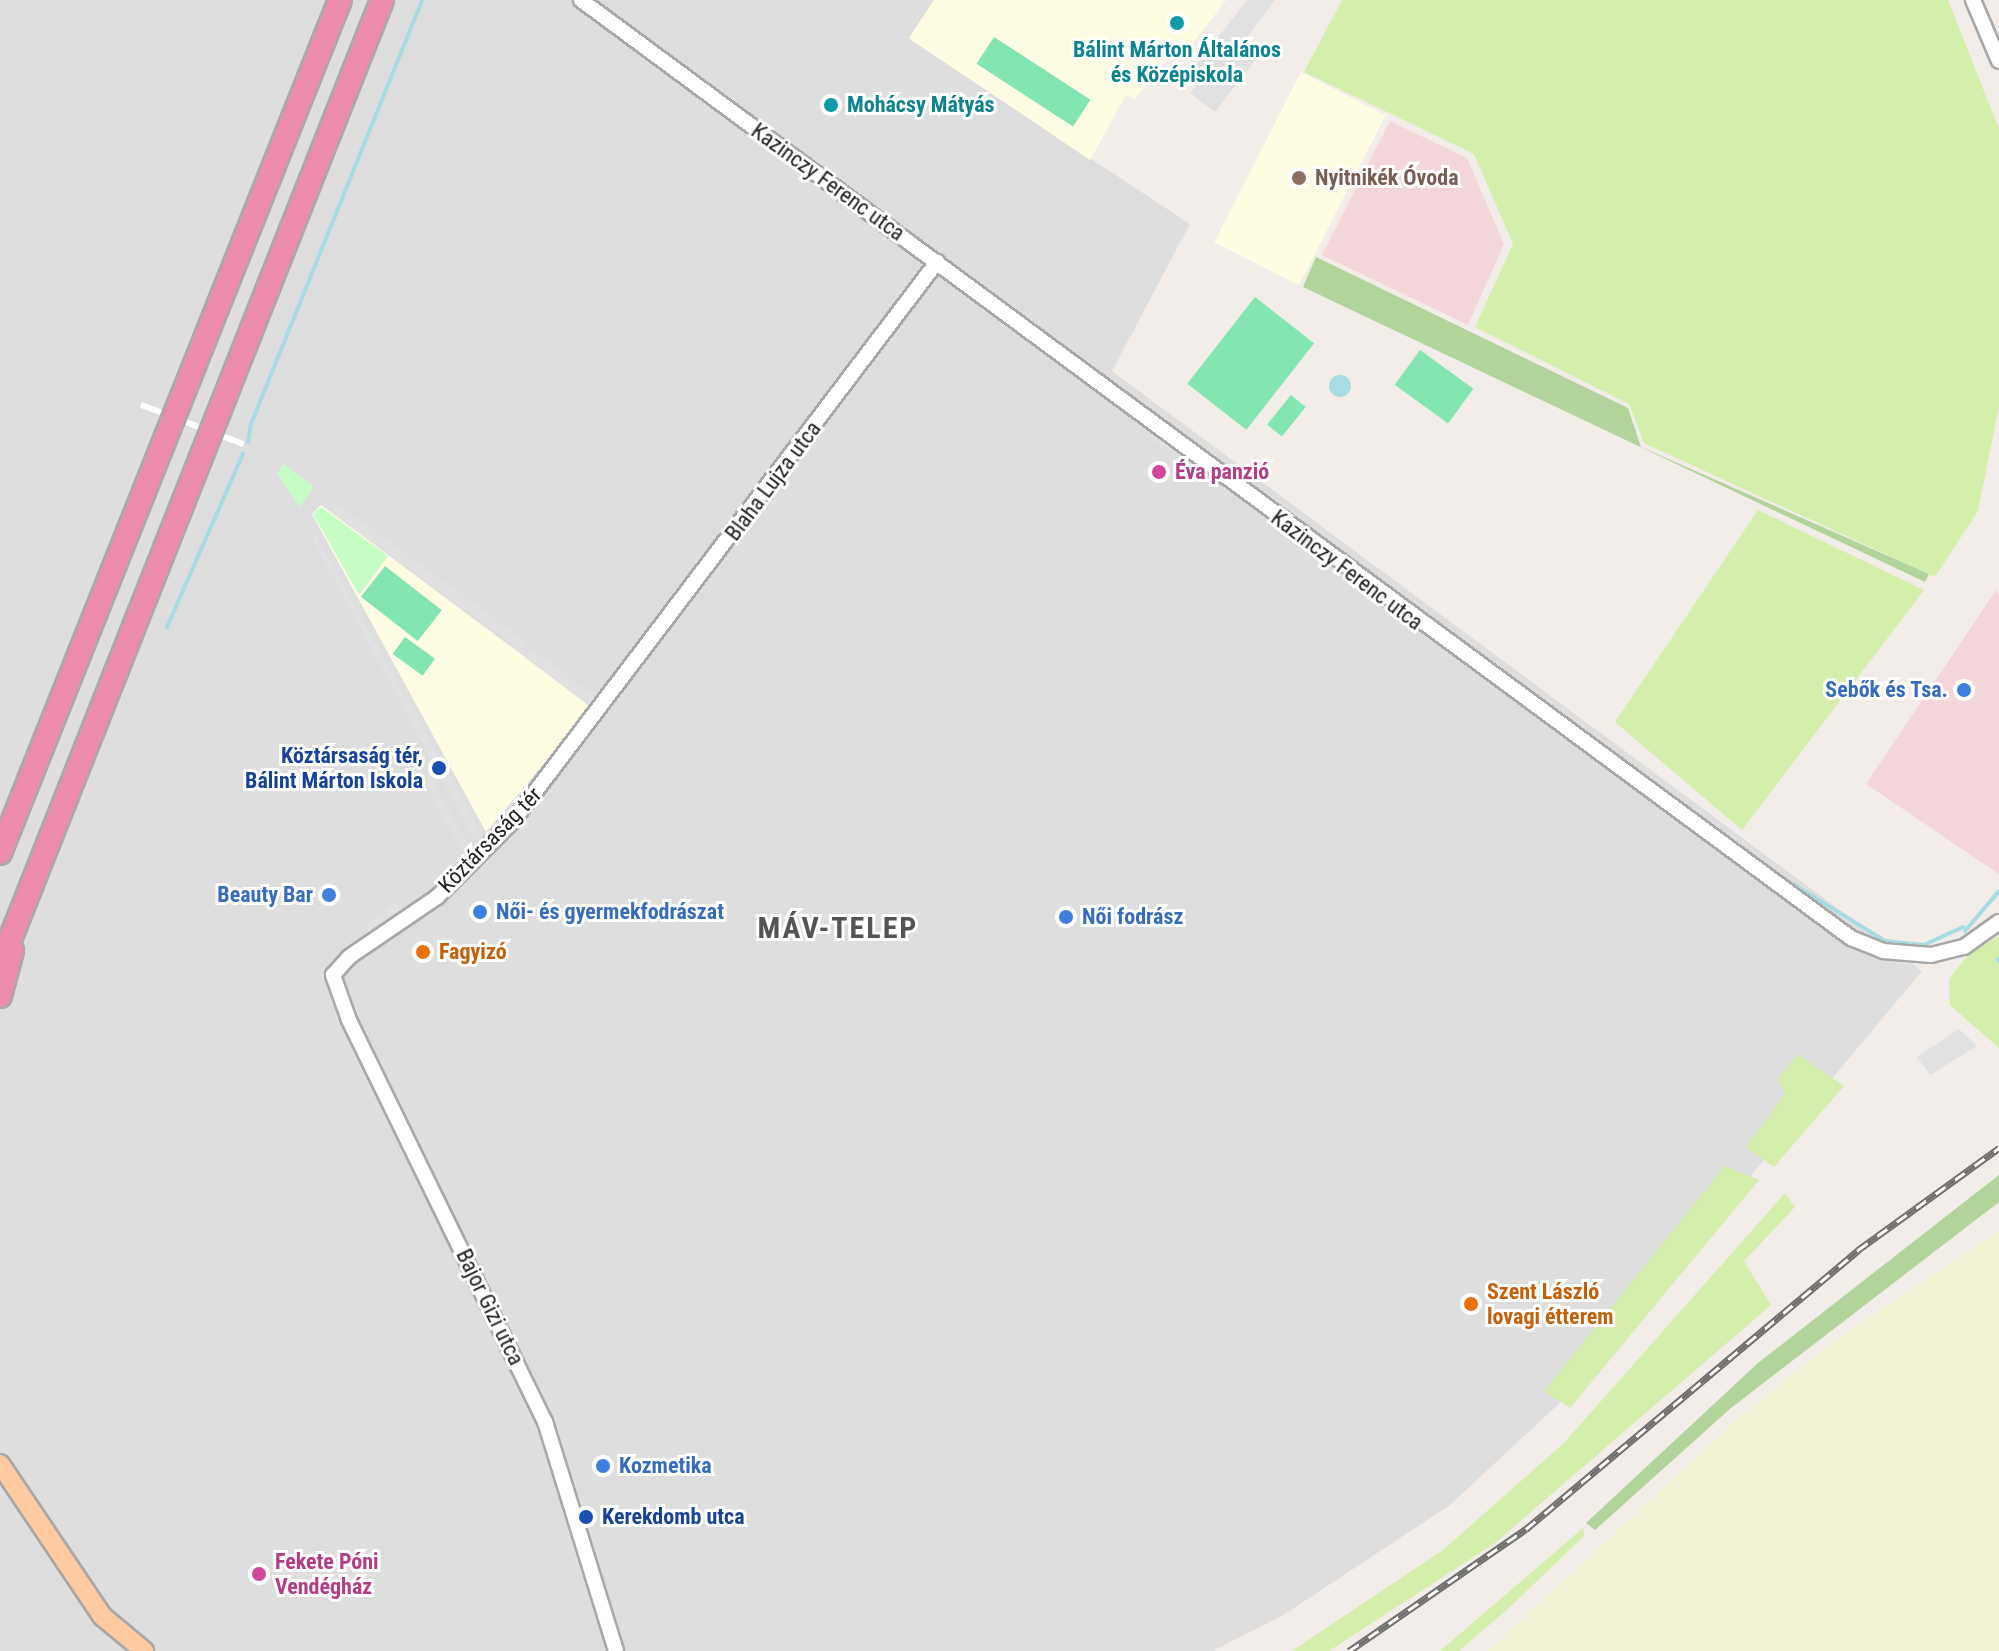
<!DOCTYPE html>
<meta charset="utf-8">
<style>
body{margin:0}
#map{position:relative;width:1999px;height:1651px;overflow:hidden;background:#f2ede8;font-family:"Roboto Condensed",sans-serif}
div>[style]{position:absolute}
.residential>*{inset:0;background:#dfdede}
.commercial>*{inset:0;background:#f3d6d9}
.education>*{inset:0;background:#fffce4;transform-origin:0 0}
.farmland>*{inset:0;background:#f1f0d2}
.grass>*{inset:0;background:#d5eeab}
.forest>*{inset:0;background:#b2d39a}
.park>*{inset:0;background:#c6fdc4}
.pitch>*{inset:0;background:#82e5b2;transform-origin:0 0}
.parking>*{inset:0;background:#e1e1e1;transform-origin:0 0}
.water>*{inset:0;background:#a6dce2}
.round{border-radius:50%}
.pier>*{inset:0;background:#fff;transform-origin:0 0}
.stream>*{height:4px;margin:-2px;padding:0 2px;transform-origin:2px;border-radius:2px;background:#a6dce2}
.roads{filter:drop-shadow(2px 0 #a8a8a8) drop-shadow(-2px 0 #a8a8a8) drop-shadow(0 2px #a8a8a8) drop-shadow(0 -2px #a8a8a8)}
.minor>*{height:14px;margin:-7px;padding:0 7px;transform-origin:7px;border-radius:7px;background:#fff}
.major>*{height:18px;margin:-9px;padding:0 9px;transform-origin:9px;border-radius:9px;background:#ffcaa0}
.highway>*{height:22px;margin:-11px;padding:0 11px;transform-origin:11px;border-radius:11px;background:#ed8caa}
.rail>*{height:7px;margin-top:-3.5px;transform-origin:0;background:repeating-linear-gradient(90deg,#fff 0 12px,#6f6f6f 0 24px);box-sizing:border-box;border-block:2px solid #6f6f6f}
.dots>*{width:22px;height:22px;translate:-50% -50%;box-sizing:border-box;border:4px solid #fff;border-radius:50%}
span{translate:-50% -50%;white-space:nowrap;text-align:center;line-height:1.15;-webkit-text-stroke:6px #fff;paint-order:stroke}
.culture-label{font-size:22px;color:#0d838f;font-weight:700}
.left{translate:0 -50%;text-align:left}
.education-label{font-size:22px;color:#785e54;font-weight:700}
.street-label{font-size:22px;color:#212121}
.hotel-label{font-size:22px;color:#b23c85;font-weight:700}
.shop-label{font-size:22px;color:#366cbe;font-weight:700}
.right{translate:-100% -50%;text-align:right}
.transit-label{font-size:22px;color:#164399;font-weight:700}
.food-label{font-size:22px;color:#c56008;font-weight:700}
.district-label{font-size:30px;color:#545454;font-weight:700;letter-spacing:2px}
</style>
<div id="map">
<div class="residential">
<i style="clip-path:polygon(0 0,934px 0,909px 39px,1190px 224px,1112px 371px,1922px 971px,1565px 1398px,1450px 1505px,1285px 1614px,1213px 1651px,0 1651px)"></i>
</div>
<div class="commercial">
<i style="clip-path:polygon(1390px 121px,1467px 158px,1504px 244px,1468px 325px,1322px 255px)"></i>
<i style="clip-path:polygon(1996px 590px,1999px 596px,1999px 874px,1866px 784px)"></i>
</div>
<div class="education">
<i style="clip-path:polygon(934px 0,1226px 0,1185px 54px,1176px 47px,1135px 99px,1126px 95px,1090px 160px,909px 38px)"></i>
<i style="left:1301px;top:72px;width:95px;height:191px;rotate:27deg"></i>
<i style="clip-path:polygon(321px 505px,592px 707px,486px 832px,312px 514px)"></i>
</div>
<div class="farmland">
<i style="clip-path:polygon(1999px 1231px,1999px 1651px,1488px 1651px,1740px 1417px,1837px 1339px)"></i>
</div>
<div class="grass">
<i style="clip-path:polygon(1342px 0,1948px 0,1999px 129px,1999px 406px,1978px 511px,1935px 577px,1644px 443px,1629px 404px,1475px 327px,1513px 244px,1474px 154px,1304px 72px)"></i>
<i style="clip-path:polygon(1758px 510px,1924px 590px,1742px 830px,1615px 722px)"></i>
<i style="clip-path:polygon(1999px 936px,1999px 1048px,1950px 1005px,1949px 979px,1968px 955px)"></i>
<i style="clip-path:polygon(1797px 1054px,1844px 1086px,1774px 1167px,1746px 1147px,1785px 1094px,1778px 1079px)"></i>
<i style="clip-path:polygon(1725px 1166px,1759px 1180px,1570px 1408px,1544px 1391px)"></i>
<i style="clip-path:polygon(1785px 1193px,1795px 1207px,1744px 1261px,1771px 1305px,1495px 1543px,1329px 1651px,1292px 1651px,1443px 1550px,1564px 1443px)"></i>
<i style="clip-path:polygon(1583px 1528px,1584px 1536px,1509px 1608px,1459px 1651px,1440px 1651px)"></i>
</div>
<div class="forest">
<i style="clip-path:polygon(1316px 257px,1628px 408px,1641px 447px,1929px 574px,1925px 582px,1303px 287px)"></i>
<i style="clip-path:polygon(1999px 1175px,1999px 1202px,1731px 1408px,1595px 1530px,1586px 1523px,1758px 1363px)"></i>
</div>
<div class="park">
<i style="clip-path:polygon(284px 464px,314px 487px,299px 507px,277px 473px)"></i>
<i style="clip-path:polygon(321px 507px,388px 556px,359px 595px,313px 514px)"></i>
</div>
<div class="pitch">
<i style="left:994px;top:37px;width:115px;height:32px;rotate:33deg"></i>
<i style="left:1255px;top:297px;width:75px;height:110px;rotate:38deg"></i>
<i style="left:1420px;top:350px;width:66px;height:43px;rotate:36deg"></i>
<i style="left:1291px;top:395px;width:19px;height:38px;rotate:39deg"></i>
<i style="left:385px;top:566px;width:72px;height:39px;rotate:38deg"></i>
<i style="left:405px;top:637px;width:37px;height:21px;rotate:36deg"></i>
</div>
<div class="parking">
<i style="clip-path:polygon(1247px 0,1275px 0,1246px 38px,1262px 51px,1215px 112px,1190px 93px,1198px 81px,1189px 74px)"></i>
<i style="left:1157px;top:427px;width:39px;height:13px;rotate:38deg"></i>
<i style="left:337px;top:504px;width:234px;height:10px;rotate:36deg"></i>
<i style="clip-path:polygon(316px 536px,482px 835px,475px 841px,312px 538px)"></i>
<i style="left:532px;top:649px;width:80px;height:11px;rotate:37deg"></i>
<i style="clip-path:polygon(429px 774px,469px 847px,462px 852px,423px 778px)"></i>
<i style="left:396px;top:902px;width:11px;height:39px;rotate:52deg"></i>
<i style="clip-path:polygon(1959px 1029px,1977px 1046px,1930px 1075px,1917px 1057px)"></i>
</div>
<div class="water">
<i class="round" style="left:1329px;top:375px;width:22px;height:22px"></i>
</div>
<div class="pier">
<i style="left:142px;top:402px;width:110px;height:6px;rotate:21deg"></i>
</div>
<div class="stream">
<i style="left:248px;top:442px;width:18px;rotate:-81deg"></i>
<i style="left:251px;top:424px;width:457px;rotate:-68deg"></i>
<i style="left:167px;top:627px;width:189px;rotate:-66.3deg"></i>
<i style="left:1444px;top:629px;width:37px;rotate:36deg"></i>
<i style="left:1758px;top:861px;width:16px;rotate:35deg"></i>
<i style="left:1788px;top:881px;width:114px;rotate:31.7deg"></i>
<i style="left:1885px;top:941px;width:39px;rotate:6deg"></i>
<i style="left:1924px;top:945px;width:43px;rotate:-24.8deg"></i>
<i style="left:1965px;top:931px;width:52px;rotate:-49.6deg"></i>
<i style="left:1998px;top:959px;width:2px;rotate:63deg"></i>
</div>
<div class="roads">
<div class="minor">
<i style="left:581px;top:0;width:1579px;rotate:36.45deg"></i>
<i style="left:1851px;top:938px;width:35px;rotate:22deg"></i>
<i style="left:1883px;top:951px;width:48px;rotate:4.8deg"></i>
<i style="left:1931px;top:955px;width:34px;rotate:-14deg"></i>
<i style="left:1964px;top:947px;width:43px;rotate:-35.5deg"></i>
<i style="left:1973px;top:0;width:66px;rotate:66.9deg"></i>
<i style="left:616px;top:1651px;width:240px;rotate:-107.2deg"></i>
<i style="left:545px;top:1422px;width:447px;rotate:-116deg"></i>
<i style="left:349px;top:1020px;width:48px;rotate:-109.6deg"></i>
<i style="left:333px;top:975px;width:24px;rotate:-48deg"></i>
<i style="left:349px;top:957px;width:107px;rotate:-34.3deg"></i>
<i style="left:437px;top:897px;width:107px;rotate:-45deg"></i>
<i style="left:513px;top:821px;width:702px;rotate:-52.82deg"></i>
</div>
<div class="major">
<i style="left:0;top:1464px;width:183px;rotate:56.1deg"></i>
<i style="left:102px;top:1616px;width:55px;rotate:39.8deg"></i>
</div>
<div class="highway">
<i style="left:0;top:853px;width:918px;rotate:-68.27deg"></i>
<i style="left:0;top:965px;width:1038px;rotate:-68.4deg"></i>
<i style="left:0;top:996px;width:47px;rotate:-75.1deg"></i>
</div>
</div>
<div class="rail">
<i style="left:1349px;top:1651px;width:215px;rotate:-34.6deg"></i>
<i style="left:1526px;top:1529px;width:434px;rotate:-40deg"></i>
<i style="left:1858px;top:1250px;width:174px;rotate:-35.9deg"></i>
</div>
<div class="dots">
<i style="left:1177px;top:23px;background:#0f9aa8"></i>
<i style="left:831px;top:105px;background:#0f9aa8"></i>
<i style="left:1299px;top:178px;background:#8d6e63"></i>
<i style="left:1159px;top:472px;background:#d1479c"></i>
<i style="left:1964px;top:690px;background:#3f7fe0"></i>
<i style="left:439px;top:768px;background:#1a4fb4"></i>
<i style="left:329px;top:895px;background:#3f7fe0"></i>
<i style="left:480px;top:912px;background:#3f7fe0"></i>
<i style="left:1066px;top:917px;background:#3f7fe0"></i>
<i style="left:423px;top:952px;background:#e8710a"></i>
<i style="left:1471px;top:1304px;background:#e8710a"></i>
<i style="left:603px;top:1466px;background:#3f7fe0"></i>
<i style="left:586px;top:1517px;background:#1a4fb4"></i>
<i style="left:259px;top:1574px;background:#d1479c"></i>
</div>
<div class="culture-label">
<span style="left:1177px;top:62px">Bálint Márton Általános<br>és Középiskola</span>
<span class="left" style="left:847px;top:105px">Mohácsy Mátyás</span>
</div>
<div class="education-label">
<span class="left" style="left:1315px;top:178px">Nyitnikék Óvoda</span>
</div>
<div class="street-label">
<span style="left:828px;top:182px;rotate:36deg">Kazinczy Ferenc utca</span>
<span style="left:773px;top:481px;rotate:-53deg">Blaha Lujza utca</span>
<span style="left:1347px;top:570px;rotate:37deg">Kazinczy Ferenc utca</span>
<span style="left:490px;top:840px;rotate:-46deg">Köztársaság tér</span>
<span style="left:490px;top:1307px;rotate:64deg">Bajor Gizi utca</span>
</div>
<div class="hotel-label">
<span class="left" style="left:1175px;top:472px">Éva panzió</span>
<span class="left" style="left:275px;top:1574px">Fekete Póni<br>Vendégház</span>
</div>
<div class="shop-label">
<span class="right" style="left:1948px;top:690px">Sebők és Tsa.</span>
<span class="right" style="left:313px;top:895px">Beauty Bar</span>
<span class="left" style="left:496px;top:912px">Női- és gyermekfodrászat</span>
<span class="left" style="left:1082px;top:917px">Női fodrász</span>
<span class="left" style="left:619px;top:1466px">Kozmetika</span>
</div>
<div class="transit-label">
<span class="right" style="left:423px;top:768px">Köztársaság tér,<br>Bálint Márton Iskola</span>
<span class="left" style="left:602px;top:1517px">Kerekdomb utca</span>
</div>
<div class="food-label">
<span class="left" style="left:439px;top:952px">Fagyizó</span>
<span class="left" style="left:1487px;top:1304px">Szent László<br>lovagi étterem</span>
</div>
<div class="district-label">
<span style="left:838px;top:928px">MÁV-TELEP</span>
</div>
</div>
